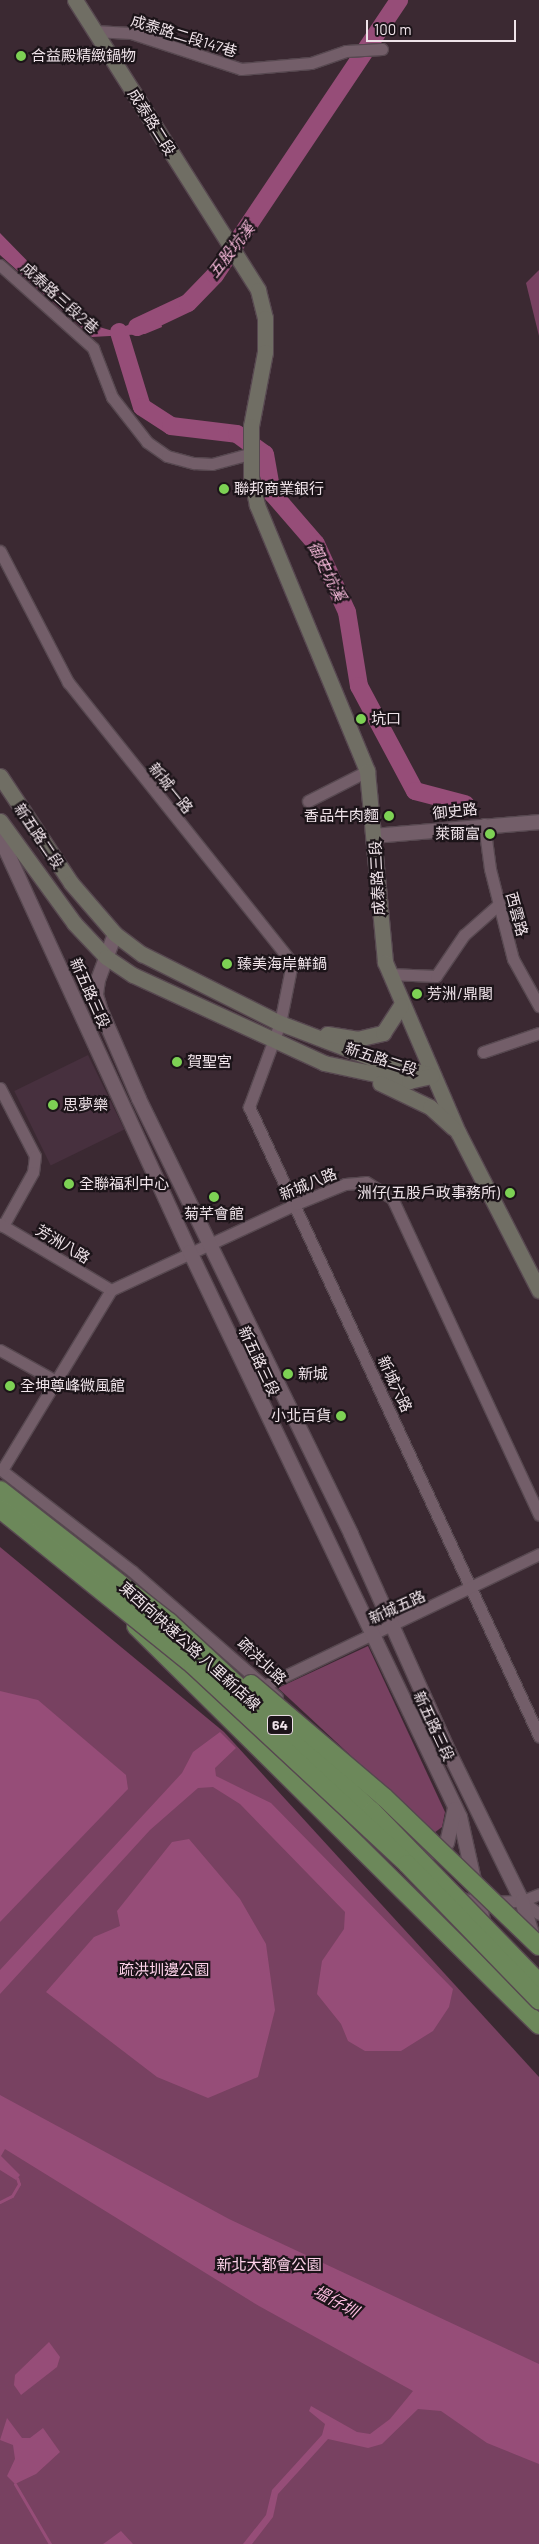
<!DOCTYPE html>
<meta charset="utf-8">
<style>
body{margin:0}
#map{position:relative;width:539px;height:2544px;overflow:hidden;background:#3b2932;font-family:Barlow,"Noto Sans TC",sans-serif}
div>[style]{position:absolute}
.built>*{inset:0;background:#47303e;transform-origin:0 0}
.green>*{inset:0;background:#784161}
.water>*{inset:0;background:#964d78}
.stream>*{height:3px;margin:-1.5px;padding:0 1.5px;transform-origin:1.5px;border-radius:1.5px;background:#964d78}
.river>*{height:18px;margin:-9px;padding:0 9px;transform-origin:9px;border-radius:9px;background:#964d78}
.roads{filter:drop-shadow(1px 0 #574850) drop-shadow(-1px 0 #574850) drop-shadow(0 1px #574850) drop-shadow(0 -1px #574850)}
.minor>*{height:11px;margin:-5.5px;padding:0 5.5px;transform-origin:5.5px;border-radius:5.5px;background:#735e69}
.tertiary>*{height:14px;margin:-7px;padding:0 7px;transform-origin:7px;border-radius:7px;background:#735e69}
.secondary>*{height:15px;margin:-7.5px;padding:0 7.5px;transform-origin:7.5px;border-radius:7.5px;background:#706e64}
.trunk>*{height:18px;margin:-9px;padding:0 9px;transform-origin:9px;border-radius:9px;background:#6c885a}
.bridges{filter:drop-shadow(1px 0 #574850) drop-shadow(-1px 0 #574850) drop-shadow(0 1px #574850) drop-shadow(0 -1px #574850)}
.trunk-bridge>*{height:18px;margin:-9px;padding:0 9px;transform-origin:9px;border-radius:9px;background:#6c885a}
.dots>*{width:14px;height:14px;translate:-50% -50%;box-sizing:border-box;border:2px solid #1c1419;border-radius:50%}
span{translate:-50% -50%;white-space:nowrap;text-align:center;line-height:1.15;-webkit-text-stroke:4.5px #1c1419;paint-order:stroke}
.shield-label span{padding:1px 4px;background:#1c1419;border:1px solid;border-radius:4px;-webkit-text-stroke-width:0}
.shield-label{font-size:14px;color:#efe3e9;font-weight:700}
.street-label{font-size:15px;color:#efe3e9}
.poi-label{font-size:15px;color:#efe3e9}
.left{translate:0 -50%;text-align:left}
.right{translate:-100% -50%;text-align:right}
.park-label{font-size:15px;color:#fdd2e9}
.water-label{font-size:16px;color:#fbbcde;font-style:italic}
.scale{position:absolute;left:366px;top:20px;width:150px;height:22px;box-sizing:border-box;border:2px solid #efe3e9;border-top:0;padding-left:6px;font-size:15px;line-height:18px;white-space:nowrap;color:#efe3e9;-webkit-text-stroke:4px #1c1419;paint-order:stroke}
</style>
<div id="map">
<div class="built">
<i style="left:88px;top:1055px;width:83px;height:82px;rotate:64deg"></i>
</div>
<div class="green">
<i style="clip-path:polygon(539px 270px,539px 336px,526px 283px)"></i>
<i style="clip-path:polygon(0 1547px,224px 1732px,539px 2077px,539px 2544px,0 2544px)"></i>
<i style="clip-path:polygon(368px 1646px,445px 1812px,442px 1827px,434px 1833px,278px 1688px)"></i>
</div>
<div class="water">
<i style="clip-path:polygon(0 233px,89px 324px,113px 331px,158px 313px,162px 327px,145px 334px,92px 337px,0 255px)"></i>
<i style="clip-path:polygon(0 1691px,38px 1700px,126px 1775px,128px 1789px,0 1922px)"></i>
<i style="clip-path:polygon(220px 1732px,236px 1748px,215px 1768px,216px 1776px,271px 1803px,453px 1989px,449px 2007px,433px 2031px,401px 2051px,365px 2051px,348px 2041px,341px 2024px,317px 1994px,322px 1961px,344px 1929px,345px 1912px,240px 1804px,213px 1787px,198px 1788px,150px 1830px,0 1994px,0 1970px,182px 1773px,193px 1752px)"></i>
<i style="clip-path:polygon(189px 1839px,240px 1899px,266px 1944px,275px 2010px,258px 2077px,208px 2098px,157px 2077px,46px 1992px,94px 1937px,120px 1926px,117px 1911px,172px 1842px)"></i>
<i style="clip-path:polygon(0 2095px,229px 2219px,539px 2364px,539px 2464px,487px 2443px,441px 2411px,418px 2409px,382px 2444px,368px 2448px,328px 2439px,278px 2494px,273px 2517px,252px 2544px,243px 2544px,266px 2515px,272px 2490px,322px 2435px,325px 2424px,309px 2411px,311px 2406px,357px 2432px,370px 2434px,390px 2419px,413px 2391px,259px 2306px,5px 2149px,1px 2156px,20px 2175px,16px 2180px,0 2170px)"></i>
<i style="clip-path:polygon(49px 2342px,60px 2357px,57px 2367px,21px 2395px,14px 2385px,15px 2375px)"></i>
<i style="clip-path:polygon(7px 2418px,22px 2438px,30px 2438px,43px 2428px,60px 2452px,36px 2474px,15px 2484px,7px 2476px,15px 2459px,13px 2445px,0 2440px)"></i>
<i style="clip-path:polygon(121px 2531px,133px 2544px,103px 2544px,106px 2542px)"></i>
</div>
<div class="stream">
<i style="left:0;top:2202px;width:13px;rotate:-27deg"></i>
<i style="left:12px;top:2196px;width:14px;rotate:-60deg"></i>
<i style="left:19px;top:2184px;width:6px;rotate:-108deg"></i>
<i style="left:15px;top:2484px;width:69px;rotate:59.7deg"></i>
</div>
<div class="river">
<i style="left:137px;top:327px;width:56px;rotate:-25.2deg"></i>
<i style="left:188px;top:303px;width:39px;rotate:-46deg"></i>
<i style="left:215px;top:275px;width:331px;rotate:-56.2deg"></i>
<i style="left:119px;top:332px;width:78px;rotate:73deg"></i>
<i style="left:142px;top:407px;width:35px;rotate:33deg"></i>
<i style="left:171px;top:426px;width:66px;rotate:6.9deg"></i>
<i style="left:237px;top:434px;width:34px;rotate:36deg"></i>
<i style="left:265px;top:454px;width:40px;rotate:80deg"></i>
<i style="left:272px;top:493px;width:67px;rotate:49.2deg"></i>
<i style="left:316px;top:544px;width:75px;rotate:65.5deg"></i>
<i style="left:347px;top:612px;width:75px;rotate:80.8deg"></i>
<i style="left:359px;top:686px;width:119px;rotate:61.9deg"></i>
<i style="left:415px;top:791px;width:52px;rotate:14.6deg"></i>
</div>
<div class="roads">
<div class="minor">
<i style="left:94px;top:31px;width:37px;rotate:3deg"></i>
<i style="left:131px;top:33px;width:116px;rotate:18.1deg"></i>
<i style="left:241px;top:69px;width:70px;rotate:-4.9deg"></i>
<i style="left:311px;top:63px;width:37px;rotate:-19deg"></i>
<i style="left:346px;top:51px;width:36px;rotate:-3deg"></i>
<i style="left:0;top:265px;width:125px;rotate:41.7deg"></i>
<i style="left:93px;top:348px;width:53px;rotate:68.8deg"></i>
<i style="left:112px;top:397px;width:57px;rotate:52.1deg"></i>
<i style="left:147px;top:442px;width:24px;rotate:35deg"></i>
<i style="left:167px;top:456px;width:28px;rotate:15deg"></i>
<i style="left:194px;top:463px;width:18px;rotate:3deg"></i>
<i style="left:212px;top:464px;width:38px;rotate:-15deg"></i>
<i style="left:0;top:551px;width:148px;rotate:62.6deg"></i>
<i style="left:68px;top:682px;width:359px;rotate:51.4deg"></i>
<i style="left:292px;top:963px;width:61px;rotate:101.3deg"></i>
<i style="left:280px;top:1023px;width:90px;rotate:110.3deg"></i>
<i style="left:249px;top:1107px;width:693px;rotate:65.25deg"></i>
<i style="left:308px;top:801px;width:66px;rotate:-27deg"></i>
<i style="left:484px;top:824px;width:45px;rotate:82.4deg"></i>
<i style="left:490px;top:869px;width:93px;rotate:75.7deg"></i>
<i style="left:513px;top:959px;width:54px;rotate:61deg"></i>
<i style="left:389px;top:974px;width:47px;rotate:2.4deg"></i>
<i style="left:436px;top:976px;width:50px;rotate:-55.7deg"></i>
<i style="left:464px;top:935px;width:47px;rotate:-41.5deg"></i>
<i style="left:483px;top:1052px;width:59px;rotate:-18.7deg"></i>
<i style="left:0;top:1088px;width:76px;rotate:62.8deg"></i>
<i style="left:35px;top:1156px;width:16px;rotate:97deg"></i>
<i style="left:33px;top:1172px;width:62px;rotate:119.1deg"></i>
<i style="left:0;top:1224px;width:129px;rotate:30.7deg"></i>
<i style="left:0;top:1350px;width:62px;rotate:29.1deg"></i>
<i style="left:0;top:1469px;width:167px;rotate:37.7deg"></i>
<i style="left:132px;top:1571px;width:192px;rotate:41deg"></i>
<i style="left:2px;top:1470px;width:210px;rotate:-58.8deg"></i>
<i style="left:111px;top:1290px;width:204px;rotate:-24.9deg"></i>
<i style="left:296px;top:1204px;width:53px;rotate:-22.2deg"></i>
<i style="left:345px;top:1184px;width:21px;rotate:-5deg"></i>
<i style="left:366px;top:1182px;width:31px;rotate:32deg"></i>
<i style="left:392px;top:1198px;width:349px;rotate:65.1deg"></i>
<i style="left:266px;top:1685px;width:303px;rotate:-25.6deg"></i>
<i style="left:456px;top:1896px;width:21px;rotate:17deg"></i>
<i style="left:476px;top:1902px;width:46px;rotate:-1.2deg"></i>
<i style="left:522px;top:1901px;width:21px;rotate:37deg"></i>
<i style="left:522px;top:1901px;width:18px;rotate:-22deg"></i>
</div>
<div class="tertiary">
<i style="left:374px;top:836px;width:166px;rotate:-4.8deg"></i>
<i style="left:0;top:837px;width:456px;rotate:65.4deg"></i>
<i style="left:190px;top:1252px;width:626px;rotate:64.46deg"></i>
<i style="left:460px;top:1817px;width:111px;rotate:77.5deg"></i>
<i style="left:115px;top:934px;width:49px;rotate:110.3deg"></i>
<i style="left:98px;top:980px;width:15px;rotate:98deg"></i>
<i style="left:96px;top:995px;width:17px;rotate:73deg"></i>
<i style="left:101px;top:1011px;width:96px;rotate:66.6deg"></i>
<i style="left:139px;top:1099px;width:484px;rotate:64deg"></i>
<i style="left:351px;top:1534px;width:239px;rotate:65.8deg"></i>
<i style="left:449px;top:1752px;width:166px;rotate:63.9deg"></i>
<i style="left:522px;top:1901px;width:38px;rotate:73deg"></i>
<i style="left:419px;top:1852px;width:18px"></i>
<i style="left:437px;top:1852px;width:13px;rotate:-42deg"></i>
<i style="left:447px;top:1843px;width:35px;rotate:-77deg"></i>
</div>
<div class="secondary">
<i style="left:75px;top:0;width:343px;rotate:57.7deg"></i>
<i style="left:258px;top:290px;width:29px;rotate:76deg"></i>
<i style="left:265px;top:318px;width:34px;rotate:90deg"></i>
<i style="left:265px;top:352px;width:75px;rotate:100.7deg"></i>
<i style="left:251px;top:426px;width:51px;rotate:90deg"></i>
<i style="left:251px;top:477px;width:29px;rotate:78deg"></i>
<i style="left:257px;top:505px;width:288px;rotate:67.5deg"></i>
<i style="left:367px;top:771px;width:192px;rotate:84.6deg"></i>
<i style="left:385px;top:962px;width:185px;rotate:66.8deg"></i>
<i style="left:458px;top:1132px;width:178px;rotate:62.9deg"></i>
<i style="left:0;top:776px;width:128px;rotate:56.4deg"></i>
<i style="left:71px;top:883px;width:67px;rotate:49.2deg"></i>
<i style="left:115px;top:934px;width:34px;rotate:37deg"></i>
<i style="left:142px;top:954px;width:154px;rotate:26.6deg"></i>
<i style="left:280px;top:1023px;width:111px;rotate:21deg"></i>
<i style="left:384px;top:1063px;width:49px;rotate:14deg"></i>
<i style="left:0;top:821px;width:126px;rotate:54deg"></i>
<i style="left:74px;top:923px;width:47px;rotate:46.7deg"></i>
<i style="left:106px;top:957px;width:32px;rotate:34deg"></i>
<i style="left:133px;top:975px;width:210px;rotate:24.7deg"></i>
<i style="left:324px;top:1063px;width:87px;rotate:12deg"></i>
<i style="left:409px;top:1081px;width:23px;rotate:-13deg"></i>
<i style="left:327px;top:1034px;width:30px;rotate:9deg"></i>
<i style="left:357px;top:1039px;width:27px;rotate:-13deg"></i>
<i style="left:383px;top:1033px;width:33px;rotate:-57deg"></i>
<i style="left:380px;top:1083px;width:55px;rotate:25.6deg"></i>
<i style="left:430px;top:1107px;width:31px;rotate:42deg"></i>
</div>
<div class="trunk">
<i style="left:136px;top:1626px;width:567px;rotate:44.71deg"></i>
</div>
</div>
<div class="bridges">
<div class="trunk-bridge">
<i style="left:0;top:1490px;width:214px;rotate:38deg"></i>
<i style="left:169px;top:1622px;width:277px;rotate:43deg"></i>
<i style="left:372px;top:1811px;width:240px;rotate:45.8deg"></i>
<i style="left:0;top:1509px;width:248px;rotate:38.9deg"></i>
<i style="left:193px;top:1665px;width:292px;rotate:42.9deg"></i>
<i style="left:407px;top:1864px;width:190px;rotate:45.9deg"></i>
<i style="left:251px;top:1684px;width:175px;rotate:40.4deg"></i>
<i style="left:384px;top:1797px;width:215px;rotate:43.9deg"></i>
</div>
</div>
<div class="dots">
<i style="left:21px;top:56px;background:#7dd154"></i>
<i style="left:224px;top:489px;background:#7dd154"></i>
<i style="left:361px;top:719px;background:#7dd154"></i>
<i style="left:389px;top:816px;background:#7dd154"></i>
<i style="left:490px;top:834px;background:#7dd154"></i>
<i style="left:227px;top:964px;background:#7dd154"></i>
<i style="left:417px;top:994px;background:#7dd154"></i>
<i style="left:177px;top:1062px;background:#7dd154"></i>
<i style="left:53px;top:1105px;background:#7dd154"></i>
<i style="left:69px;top:1184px;background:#7dd154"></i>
<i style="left:510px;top:1193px;background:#7dd154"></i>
<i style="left:214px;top:1197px;background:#7dd154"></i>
<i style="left:288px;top:1374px;background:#7dd154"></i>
<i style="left:10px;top:1386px;background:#7dd154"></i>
<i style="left:341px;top:1416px;background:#7dd154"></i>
</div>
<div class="shield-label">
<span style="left:280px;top:1725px">64</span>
</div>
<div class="street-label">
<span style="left:184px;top:36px;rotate:17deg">成泰路二段147巷</span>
<span style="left:152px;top:122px;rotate:58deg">成泰路二段</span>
<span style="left:60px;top:298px;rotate:42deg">成泰路三段2巷</span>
<span style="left:171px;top:788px;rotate:51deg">新城一路</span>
<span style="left:455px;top:811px;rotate:-6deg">御史路</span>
<span style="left:39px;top:836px;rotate:56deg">新五路二段</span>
<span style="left:377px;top:878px;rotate:-93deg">成泰路三段</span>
<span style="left:517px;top:914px;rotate:75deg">西雲路</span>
<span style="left:90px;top:993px;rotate:66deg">新五路三段</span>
<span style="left:381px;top:1059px;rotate:18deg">新五路二段</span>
<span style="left:308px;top:1184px;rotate:-22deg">新城八路</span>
<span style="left:63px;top:1244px;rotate:31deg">芳洲八路</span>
<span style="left:259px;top:1361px;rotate:65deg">新五路三段</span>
<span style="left:395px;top:1384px;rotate:65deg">新城六路</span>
<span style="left:397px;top:1607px;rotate:-24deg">新城五路</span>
<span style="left:190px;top:1646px;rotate:42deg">東西向快速公路 八里新店線</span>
<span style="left:262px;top:1661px;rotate:43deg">疏洪北路</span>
<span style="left:434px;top:1726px;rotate:65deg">新五路三段</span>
</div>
<div class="poi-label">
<span class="left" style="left:31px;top:56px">合益殿精緻鍋物</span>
<span class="left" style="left:234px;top:489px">聯邦商業銀行</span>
<span class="left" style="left:371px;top:719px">坑口</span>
<span class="right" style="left:379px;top:816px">香品牛肉麵</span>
<span class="right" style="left:480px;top:834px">萊爾富</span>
<span class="left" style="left:237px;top:964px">臻美海岸鮮鍋</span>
<span class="left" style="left:427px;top:994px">芳洲/鼎閣</span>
<span class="left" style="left:187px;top:1062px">賀聖宮</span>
<span class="left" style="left:63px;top:1105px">思夢樂</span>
<span class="left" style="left:79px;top:1184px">全聯福利中心</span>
<span class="right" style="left:500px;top:1193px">洲仔(五股戶政事務所)</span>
<span style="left:214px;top:1214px">菊芊會館</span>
<span class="left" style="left:298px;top:1374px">新城</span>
<span class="left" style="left:20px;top:1386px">全坤尊峰微風館</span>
<span class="right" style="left:331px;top:1416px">小北百貨</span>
</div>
<div class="park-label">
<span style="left:164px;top:1970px">疏洪圳邊公園</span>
<span style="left:269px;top:2265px">新北大都會公園</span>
</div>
<div class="water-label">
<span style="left:231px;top:250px;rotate:-52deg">五股坑溪</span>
<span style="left:327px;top:571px;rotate:63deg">御史坑溪</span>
<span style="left:336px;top:2301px;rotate:28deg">塭仔圳</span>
</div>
<div class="scale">100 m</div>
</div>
